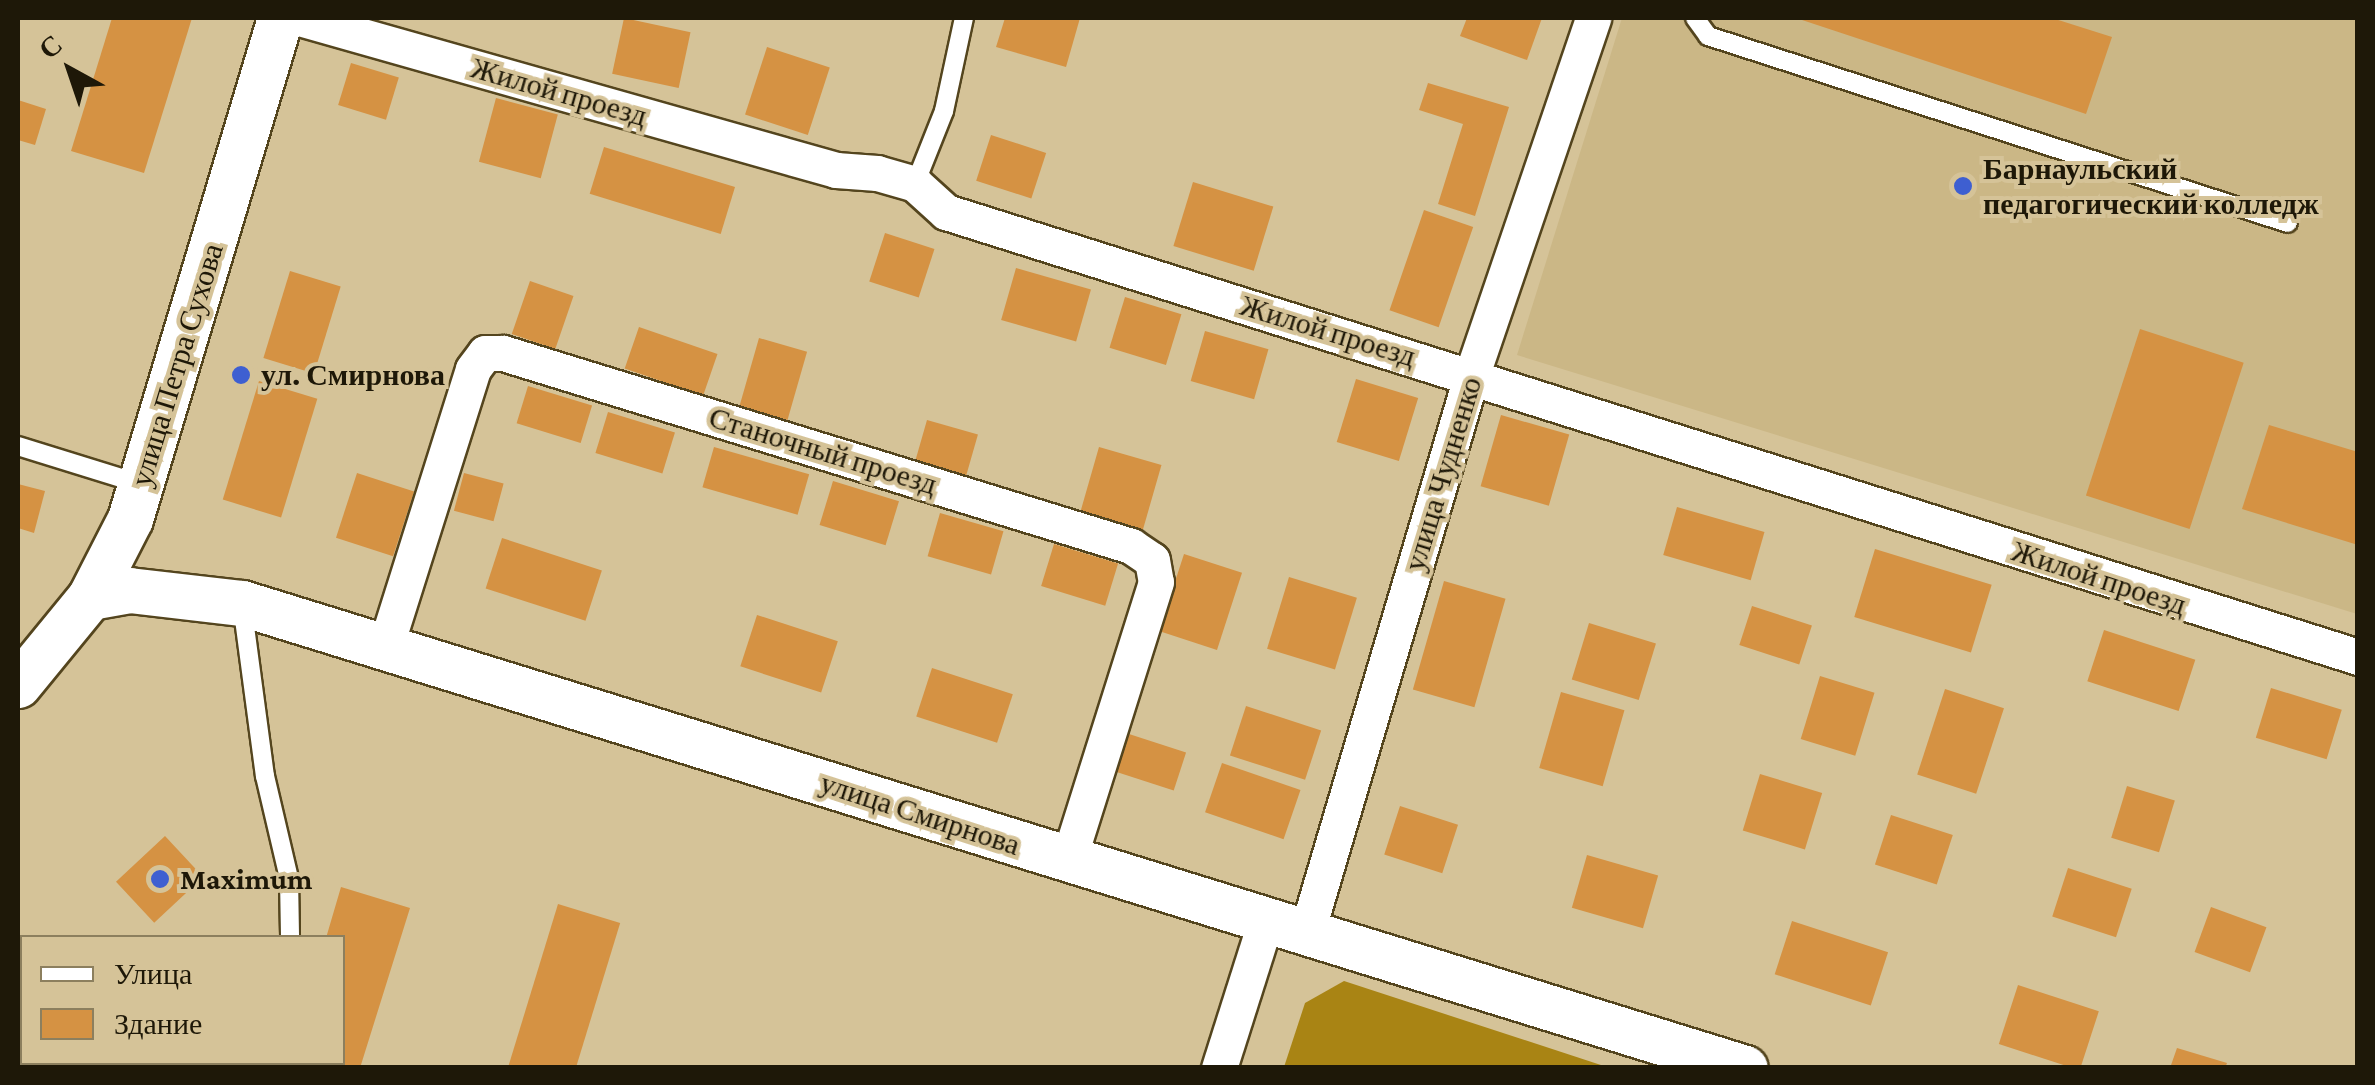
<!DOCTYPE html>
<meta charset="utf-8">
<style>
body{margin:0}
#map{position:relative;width:2375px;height:1085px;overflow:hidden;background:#d5c398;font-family:"Crimson Pro",serif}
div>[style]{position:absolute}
.built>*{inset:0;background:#cbb786}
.forest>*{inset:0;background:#a98414}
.building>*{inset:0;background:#d59243;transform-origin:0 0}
.roads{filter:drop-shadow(2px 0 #54451e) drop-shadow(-2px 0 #54451e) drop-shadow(0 2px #54451e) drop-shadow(0 -2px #54451e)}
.service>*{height:18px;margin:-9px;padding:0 9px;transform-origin:9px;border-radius:9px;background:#fff}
.minor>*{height:35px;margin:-17.5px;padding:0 17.5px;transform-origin:17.5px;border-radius:17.5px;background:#fff}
.tertiary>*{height:45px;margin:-22.5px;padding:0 22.5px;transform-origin:22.5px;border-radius:22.5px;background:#fff}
.dots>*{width:28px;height:28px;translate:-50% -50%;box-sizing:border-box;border:5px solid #d5c398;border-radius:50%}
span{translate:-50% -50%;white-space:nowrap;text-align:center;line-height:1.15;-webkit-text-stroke:8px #d5c398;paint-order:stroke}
.street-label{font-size:30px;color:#1e1808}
.poi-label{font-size:30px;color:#1e1808;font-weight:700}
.left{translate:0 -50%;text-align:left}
.frame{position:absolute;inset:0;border:20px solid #1e1808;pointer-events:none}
.legend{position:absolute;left:20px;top:935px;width:325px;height:130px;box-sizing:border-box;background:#d5c398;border:2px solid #8c7f5e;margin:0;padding:12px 18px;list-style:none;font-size:30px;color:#1e1808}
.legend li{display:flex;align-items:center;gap:20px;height:50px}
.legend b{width:50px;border:2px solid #8c7f5e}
.north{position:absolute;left:20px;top:20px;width:100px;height:100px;-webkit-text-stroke:8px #d5c398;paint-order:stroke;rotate:320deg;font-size:28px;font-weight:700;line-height:40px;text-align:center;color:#1e1808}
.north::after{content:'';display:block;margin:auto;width:35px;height:45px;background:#1e1808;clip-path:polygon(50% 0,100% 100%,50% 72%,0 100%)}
</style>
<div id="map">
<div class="built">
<i style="clip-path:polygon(1622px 18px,2357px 18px,2357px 614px,1517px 355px)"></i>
</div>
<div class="forest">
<i style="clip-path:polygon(1344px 981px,1607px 1067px,1284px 1067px,1305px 1003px)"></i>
</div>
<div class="building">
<i style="clip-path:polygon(112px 18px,192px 18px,144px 173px,71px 151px)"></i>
<i style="left:624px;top:18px;width:68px;height:57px;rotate:12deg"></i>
<i style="clip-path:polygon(1005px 18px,1080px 18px,1066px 67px,996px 47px)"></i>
<i style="clip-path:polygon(1467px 18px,1542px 18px,1527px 60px,1460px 36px)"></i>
<i style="clip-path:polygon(1796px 18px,2052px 18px,2112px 37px,2086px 114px)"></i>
<i style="left:767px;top:47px;width:66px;height:71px;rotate:18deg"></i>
<i style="left:351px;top:63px;width:50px;height:44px;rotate:17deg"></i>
<i style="clip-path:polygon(1428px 83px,1509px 107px,1475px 216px,1438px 204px,1463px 124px,1419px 110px)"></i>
<i style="left:496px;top:98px;width:64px;height:66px;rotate:15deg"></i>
<i style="clip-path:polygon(18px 100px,46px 109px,35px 145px,18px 140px)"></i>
<i style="left:991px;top:135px;width:58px;height:48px;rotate:18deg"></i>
<i style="left:604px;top:147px;width:137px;height:49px;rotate:17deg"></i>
<i style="left:1193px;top:182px;width:84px;height:67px;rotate:17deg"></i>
<i style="left:1424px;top:210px;width:52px;height:106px;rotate:19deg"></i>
<i style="left:885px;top:233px;width:52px;height:51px;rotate:18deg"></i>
<i style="left:1016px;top:268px;width:78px;height:54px;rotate:16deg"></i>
<i style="left:290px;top:271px;width:53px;height:91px;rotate:17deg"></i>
<i style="left:530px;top:281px;width:46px;height:56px;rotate:19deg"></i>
<i style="left:1125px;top:297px;width:59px;height:53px;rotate:17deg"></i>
<i style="left:639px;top:327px;width:83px;height:44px;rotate:19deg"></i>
<i style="left:2140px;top:329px;width:109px;height:175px;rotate:18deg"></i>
<i style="left:1205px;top:331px;width:66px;height:52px;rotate:16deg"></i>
<i style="left:759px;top:338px;width:50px;height:71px;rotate:16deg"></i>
<i style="left:1356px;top:379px;width:65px;height:66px;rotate:17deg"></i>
<i style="left:259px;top:381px;width:61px;height:124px;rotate:17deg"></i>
<i style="left:528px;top:386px;width:67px;height:39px;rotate:17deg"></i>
<i style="left:608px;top:412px;width:70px;height:43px;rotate:17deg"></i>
<i style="left:1501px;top:415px;width:71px;height:74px;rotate:16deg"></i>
<i style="left:927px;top:420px;width:53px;height:45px;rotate:16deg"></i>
<i style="clip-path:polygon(2269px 425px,2358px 452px,2358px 545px,2242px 509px)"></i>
<i style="left:714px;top:447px;width:99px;height:42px;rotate:16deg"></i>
<i style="left:1099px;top:447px;width:65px;height:74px;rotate:16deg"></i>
<i style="left:357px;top:473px;width:60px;height:68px;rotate:18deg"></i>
<i style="left:464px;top:473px;width:41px;height:39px;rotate:15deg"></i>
<i style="left:833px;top:481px;width:69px;height:46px;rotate:17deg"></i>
<i style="clip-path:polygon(18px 484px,45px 491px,34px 533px,18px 528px)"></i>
<i style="left:1677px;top:507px;width:91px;height:50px;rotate:16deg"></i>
<i style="left:940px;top:513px;width:66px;height:45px;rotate:16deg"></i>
<i style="left:502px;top:538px;width:105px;height:53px;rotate:18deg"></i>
<i style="left:1054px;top:544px;width:67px;height:44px;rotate:17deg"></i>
<i style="left:1875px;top:549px;width:122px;height:71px;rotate:17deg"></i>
<i style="left:1184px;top:554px;width:61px;height:81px;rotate:18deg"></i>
<i style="left:1289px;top:577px;width:71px;height:75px;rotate:17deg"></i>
<i style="left:1444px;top:581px;width:64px;height:113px;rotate:16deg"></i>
<i style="left:1752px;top:606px;width:63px;height:41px;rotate:18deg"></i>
<i style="left:757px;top:615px;width:85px;height:54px;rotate:18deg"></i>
<i style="left:1589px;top:623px;width:70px;height:59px;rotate:17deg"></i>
<i style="left:2104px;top:630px;width:96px;height:54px;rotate:18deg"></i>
<i style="left:932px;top:668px;width:85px;height:51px;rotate:18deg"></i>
<i style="left:1820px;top:676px;width:57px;height:66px;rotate:17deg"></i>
<i style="left:2271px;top:688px;width:74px;height:52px;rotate:17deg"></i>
<i style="left:1945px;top:689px;width:62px;height:90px;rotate:18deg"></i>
<i style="left:1561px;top:692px;width:66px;height:79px;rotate:16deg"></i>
<i style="left:1246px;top:706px;width:79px;height:52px;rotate:18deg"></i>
<i style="left:1129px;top:734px;width:60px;height:40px;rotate:18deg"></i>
<i style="left:1222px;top:763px;width:83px;height:52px;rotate:19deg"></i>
<i style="left:1760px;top:774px;width:65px;height:59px;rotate:17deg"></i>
<i style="left:2127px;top:786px;width:50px;height:54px;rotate:17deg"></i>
<i style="left:1400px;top:806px;width:61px;height:51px;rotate:18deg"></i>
<i style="left:1891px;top:815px;width:65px;height:52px;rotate:18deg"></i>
<i style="left:165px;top:836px;width:56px;height:67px;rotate:47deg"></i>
<i style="left:1587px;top:855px;width:74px;height:55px;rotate:16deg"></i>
<i style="left:2068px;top:868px;width:67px;height:51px;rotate:18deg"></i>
<i style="clip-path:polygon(341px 887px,410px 908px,360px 1068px,285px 1068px,342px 1062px,342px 938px,326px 938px)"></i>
<i style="left:558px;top:904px;width:65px;height:172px;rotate:17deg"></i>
<i style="left:2211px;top:907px;width:59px;height:48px;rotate:20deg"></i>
<i style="left:1792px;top:921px;width:101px;height:56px;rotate:18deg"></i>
<i style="left:2018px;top:985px;width:85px;height:62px;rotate:18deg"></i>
<i style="clip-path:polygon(2177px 1048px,2227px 1063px,2225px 1068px,2170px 1068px)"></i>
</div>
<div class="roads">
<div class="service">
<i style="left:1695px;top:18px;width:22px;rotate:54deg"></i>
<i style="left:1708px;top:36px;width:609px;rotate:17.87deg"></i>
<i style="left:915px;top:184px;width:79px;rotate:-68.3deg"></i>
<i style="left:944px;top:111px;width:95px;rotate:-77.9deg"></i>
<i style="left:18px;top:446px;width:129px;rotate:17.2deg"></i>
<i style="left:242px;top:604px;width:174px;rotate:82.4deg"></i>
<i style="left:265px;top:776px;width:105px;rotate:76.8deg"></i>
<i style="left:289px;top:878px;width:60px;rotate:89deg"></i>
<i style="left:259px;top:1068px;width:6px;rotate:-81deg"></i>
</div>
<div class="minor">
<i style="left:299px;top:18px;width:558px;rotate:15.8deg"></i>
<i style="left:836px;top:170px;width:41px;rotate:4.2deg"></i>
<i style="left:877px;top:173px;width:40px;rotate:16deg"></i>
<i style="left:915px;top:184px;width:42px;rotate:42.1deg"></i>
<i style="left:946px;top:212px;width:1480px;rotate:17.49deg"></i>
<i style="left:386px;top:645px;width:289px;rotate:-72.5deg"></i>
<i style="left:473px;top:369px;width:20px;rotate:-53deg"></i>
<i style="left:485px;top:353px;width:18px"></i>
<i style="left:503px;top:353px;width:657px;rotate:17.08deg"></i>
<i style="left:1131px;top:546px;width:25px;rotate:34deg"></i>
<i style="left:1152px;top:560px;width:22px;rotate:80deg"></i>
<i style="left:1156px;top:582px;width:293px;rotate:107.5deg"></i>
<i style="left:1306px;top:935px;width:582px;rotate:-73.53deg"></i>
<i style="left:1471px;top:377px;width:379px;rotate:-71.2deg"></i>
<i style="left:1219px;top:1068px;width:152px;rotate:-72.4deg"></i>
</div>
<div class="tertiary">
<i style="left:90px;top:597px;width:40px;rotate:-10deg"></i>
<i style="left:129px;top:590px;width:114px;rotate:6.6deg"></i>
<i style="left:242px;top:603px;width:1573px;rotate:17.19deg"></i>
<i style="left:18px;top:685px;width:114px;rotate:-50.7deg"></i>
<i style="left:90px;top:597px;width:88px;rotate:-62.9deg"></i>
<i style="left:130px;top:519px;width:523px;rotate:-73.33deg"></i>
</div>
</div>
<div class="dots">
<i style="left:1963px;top:186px;background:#3e5fd1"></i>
<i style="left:241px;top:375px;background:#3e5fd1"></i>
<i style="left:160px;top:879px;background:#3e5fd1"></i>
</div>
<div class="street-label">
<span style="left:559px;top:92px;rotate:16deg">Жилой проезд</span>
<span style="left:1328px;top:331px;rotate:17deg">Жилой проезд</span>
<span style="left:177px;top:365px;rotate:-73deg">улица Петра Сухова</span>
<span style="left:823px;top:451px;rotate:17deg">Станочный проезд</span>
<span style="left:1443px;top:474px;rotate:-73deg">улица Чудненко</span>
<span style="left:2099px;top:578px;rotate:18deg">Жилой проезд</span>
<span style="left:920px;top:814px;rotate:18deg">улица Смирнова</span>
</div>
<div class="poi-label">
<span class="left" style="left:1983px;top:186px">Барнаульский<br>педагогический колледж</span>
<span class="left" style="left:261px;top:375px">ул. Смирнова</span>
<span class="left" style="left:180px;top:879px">Maximum</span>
</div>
<div class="frame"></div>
<ul class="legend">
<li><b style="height:12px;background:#fff"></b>Улица</li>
<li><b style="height:28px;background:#d59243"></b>Здание</li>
</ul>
<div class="north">С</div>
</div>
